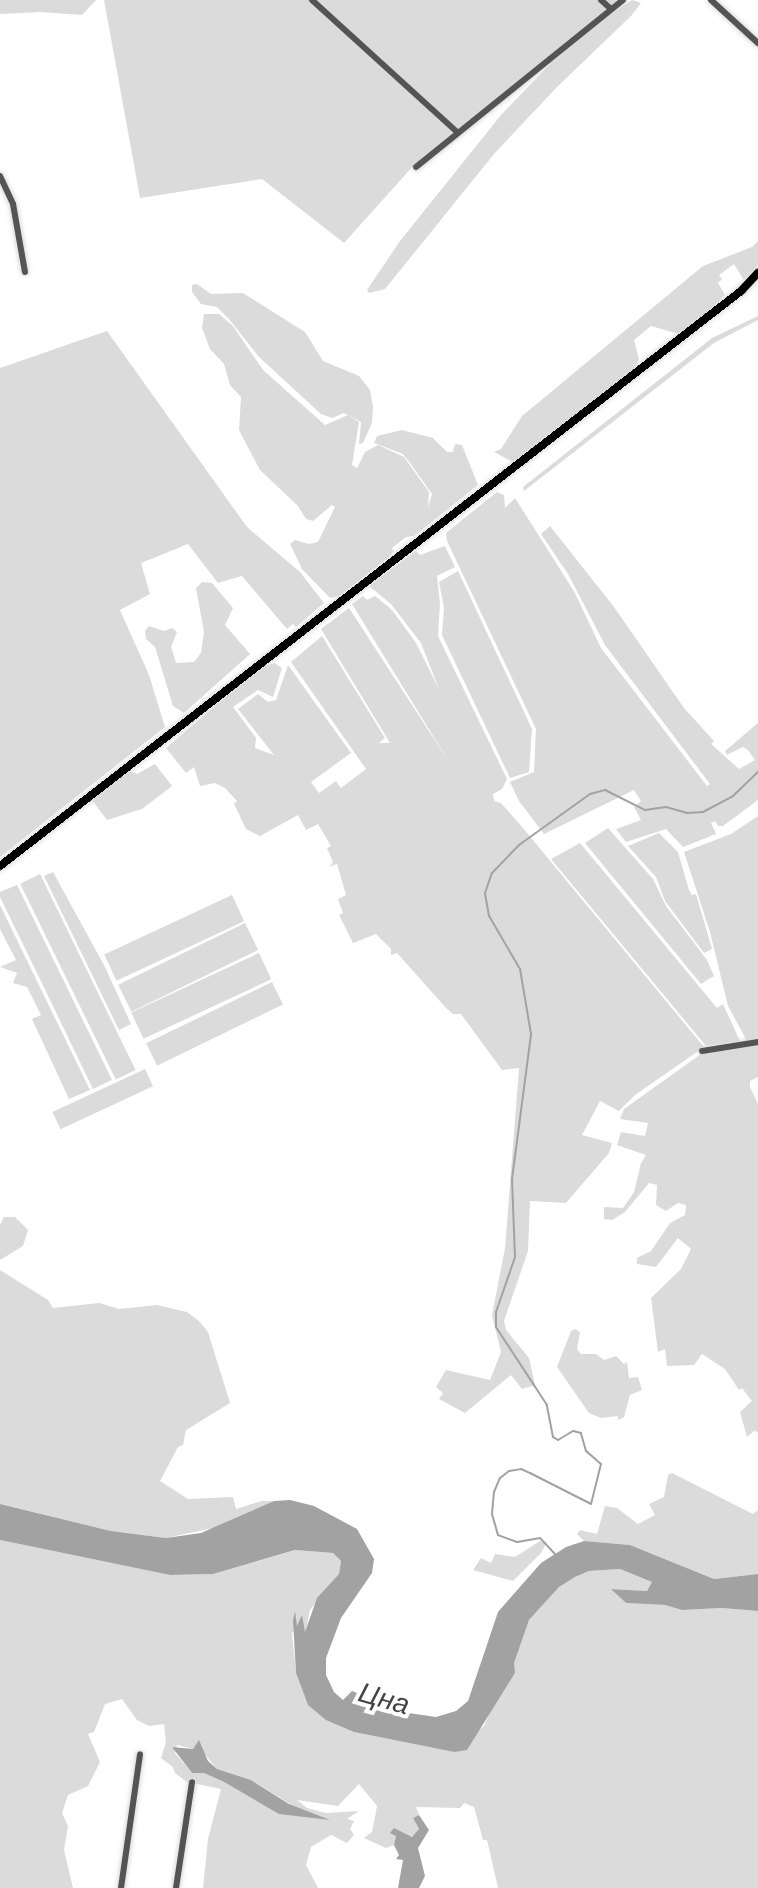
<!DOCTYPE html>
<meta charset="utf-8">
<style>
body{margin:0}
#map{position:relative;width:758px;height:1888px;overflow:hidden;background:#fff;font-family:"DM Sans",sans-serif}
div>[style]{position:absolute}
.green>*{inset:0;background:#dbdbdb;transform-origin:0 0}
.water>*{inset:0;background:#a2a2a2}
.stream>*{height:2px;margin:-1px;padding:0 1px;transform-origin:1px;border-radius:1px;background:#a2a2a2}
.roads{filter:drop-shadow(0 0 2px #dbdbdb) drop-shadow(0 0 2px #dbdbdb)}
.minor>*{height:6px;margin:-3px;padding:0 3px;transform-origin:3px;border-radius:3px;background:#545454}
.major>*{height:8px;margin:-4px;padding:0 4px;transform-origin:4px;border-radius:4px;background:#000}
span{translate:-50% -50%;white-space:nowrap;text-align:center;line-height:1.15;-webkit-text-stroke:8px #fff;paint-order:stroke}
.water-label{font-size:28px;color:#434343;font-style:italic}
</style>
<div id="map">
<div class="green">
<div style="clip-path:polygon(0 0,96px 0,82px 15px,40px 12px,0 14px)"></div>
<div style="clip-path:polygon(104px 0,620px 0,414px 165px,344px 243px,262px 179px,140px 198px)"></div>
<div style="clip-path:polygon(632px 0,641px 3px,631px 16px,557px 87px,494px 154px,385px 289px,369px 293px,367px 290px,400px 241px,501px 115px,552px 62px,601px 20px)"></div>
<div style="clip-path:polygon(758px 241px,758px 265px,744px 280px,734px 264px,719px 275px,722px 279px,718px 283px,725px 295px,710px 310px,679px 334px,651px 326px,634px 340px,639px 359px,634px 369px,513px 462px,494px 452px,501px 449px,522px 416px,703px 266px,752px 247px)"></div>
<div style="clip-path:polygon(197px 284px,211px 294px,243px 293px,305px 332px,323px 361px,359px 376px,370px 390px,373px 407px,372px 423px,363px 443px,359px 444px,361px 422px,344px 413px,332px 418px,321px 414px,259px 357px,229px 319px,217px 307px,201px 304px,192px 292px,192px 285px)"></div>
<div style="clip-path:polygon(204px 314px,219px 314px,233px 326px,263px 370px,325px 425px,348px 415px,359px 422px,352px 465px,357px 468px,365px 452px,378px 445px,404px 457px,429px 492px,428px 508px,432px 494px,410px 463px,403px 454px,374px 443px,377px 436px,402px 430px,433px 438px,447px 452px,453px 452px,455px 444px,462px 445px,478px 485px,414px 536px,406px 537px,392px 548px,394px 551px,389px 557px,339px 596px,330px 598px,302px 569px,290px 544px,295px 540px,309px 544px,318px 542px,335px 507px,332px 505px,313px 521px,306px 519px,298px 506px,260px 470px,239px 430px,241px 397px,230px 385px,224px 364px,210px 349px,202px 328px)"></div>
<div style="clip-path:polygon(758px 316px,758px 320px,714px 343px,524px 491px,523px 487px,712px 338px)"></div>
<div style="clip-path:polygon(107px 331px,247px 527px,300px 572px,324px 603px,296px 627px,293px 624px,287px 629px,242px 576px,218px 583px,188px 544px,141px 563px,150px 594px,120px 610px,149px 675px,165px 727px,0 857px,0 368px)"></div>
<div style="clip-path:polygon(497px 492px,504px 495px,505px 508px,515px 498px,575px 593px,601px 648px,707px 786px,710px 784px,605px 645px,568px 574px,541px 534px,550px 526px,614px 607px,684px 708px,714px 741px,711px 744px,739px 769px,755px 760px,748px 750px,743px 747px,727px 755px,725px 751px,758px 723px,758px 800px,723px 826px,718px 826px,715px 821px,711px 823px,716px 834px,683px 847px,666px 829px,626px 842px,616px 829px,641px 820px,634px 807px,641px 801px,634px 790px,544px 834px,519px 801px,510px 782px,534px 772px,536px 729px,447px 541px,446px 533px)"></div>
<div style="clip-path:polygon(445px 546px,455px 567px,437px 576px,440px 604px,438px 636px,507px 779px,502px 789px,493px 794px,494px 801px,501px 803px,523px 828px,704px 1047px,635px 1095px,619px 1111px,600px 1101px,582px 1135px,612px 1143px,609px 1153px,566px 1203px,530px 1201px,528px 1251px,504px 1321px,506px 1330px,529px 1358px,535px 1385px,522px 1389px,511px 1375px,465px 1413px,439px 1399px,443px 1393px,436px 1387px,446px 1370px,490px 1380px,501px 1352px,492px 1315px,505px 1248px,519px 1068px,502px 1070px,461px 1014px,453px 1014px,446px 1008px,397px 953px,391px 955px,391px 949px,376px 934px,353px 943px,339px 915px,343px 913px,338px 899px,346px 895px,337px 864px,329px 867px,333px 862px,327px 848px,331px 846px,318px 824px,306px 830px,298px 815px,260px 836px,246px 829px,234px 804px,237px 801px,225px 788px,215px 783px,200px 786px,194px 767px,186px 773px,166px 748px,227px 696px,265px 666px,275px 663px,282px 668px,273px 697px,258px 690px,233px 707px,256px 738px,255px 748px,274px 755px,238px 709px,258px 694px,268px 702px,276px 700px,288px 665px,351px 753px,311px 782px,319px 793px,336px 781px,341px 788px,366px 769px,291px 662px,322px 636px,385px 738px,379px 743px,390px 743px,321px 629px,349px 608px,449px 762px,352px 604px,363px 596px,367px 600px,375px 596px,392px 610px,416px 643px,439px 689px,421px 643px,391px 604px,369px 586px,416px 551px,420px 555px)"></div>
<div style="clip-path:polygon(458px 571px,532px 729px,529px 772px,510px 778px,442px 635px,444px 608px,439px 582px)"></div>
<div style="clip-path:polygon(202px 582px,212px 583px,233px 608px,225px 625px,250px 654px,184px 713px,173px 706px,155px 647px,146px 639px,145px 631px,149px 626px,164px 631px,172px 628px,177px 632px,171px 647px,176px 663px,194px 662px,201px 653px,204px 632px,196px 588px)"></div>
<div style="clip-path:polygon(155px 764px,172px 786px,142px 809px,107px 820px,92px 800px,129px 771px,137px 774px)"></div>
<div style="clip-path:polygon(758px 816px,758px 1040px,747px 1041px,728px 1006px,710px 932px,684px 852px,731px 834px)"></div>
<div style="clip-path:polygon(608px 828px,653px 879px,666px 906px,707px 960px,714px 976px,701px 984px,585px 843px)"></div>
<div style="clip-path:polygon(659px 833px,678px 852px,689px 890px,692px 895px,696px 894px,712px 949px,704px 953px,665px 901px,656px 877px,628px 846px)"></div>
<div style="clip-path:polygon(580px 843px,717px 1008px,723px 1004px,740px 1041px,706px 1046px,551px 859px)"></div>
<div style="clip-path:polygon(53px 872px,105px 967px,131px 1024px,119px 1030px,44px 876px)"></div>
<div style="left:40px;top:874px;width:218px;height:22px;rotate:64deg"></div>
<div style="clip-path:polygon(17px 885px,22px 895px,112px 1080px,93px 1089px,37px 973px,0 897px,0 892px)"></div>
<div style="left:232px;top:895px;width:29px;height:141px;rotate:65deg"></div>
<div style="clip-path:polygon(0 905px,90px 1090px,69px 1099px,32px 1019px,41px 1015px,27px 987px,13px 983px,17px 973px,0 967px,16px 960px,0 929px)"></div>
<div style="left:245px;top:923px;width:30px;height:141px;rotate:64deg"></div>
<div style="left:259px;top:953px;width:29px;height:141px;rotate:65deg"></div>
<div style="left:272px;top:982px;width:25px;height:140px;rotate:64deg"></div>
<div style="clip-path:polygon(758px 1044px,758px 1077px,750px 1081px,750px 1087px,758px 1104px,758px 1432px,754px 1431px,747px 1437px,740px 1412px,752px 1401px,742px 1388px,739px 1390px,725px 1369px,702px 1354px,694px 1365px,667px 1366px,665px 1349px,658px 1352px,651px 1298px,681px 1269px,691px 1249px,678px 1238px,656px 1267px,637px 1264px,637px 1258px,651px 1251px,670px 1223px,685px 1215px,686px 1205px,678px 1203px,666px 1211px,656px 1205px,657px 1185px,649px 1183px,625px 1212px,612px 1220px,604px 1219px,604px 1207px,623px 1208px,634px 1192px,641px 1163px,646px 1155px,617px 1145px,621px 1132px,645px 1136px,648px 1123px,620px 1119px,624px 1109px,708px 1049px)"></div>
<div style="left:145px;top:1069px;width:19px;height:102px;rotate:65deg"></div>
<div style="clip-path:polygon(4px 1217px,15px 1217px,28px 1230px,23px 1246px,0 1260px,0 1225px)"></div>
<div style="clip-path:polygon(0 1270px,48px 1300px,53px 1308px,99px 1303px,119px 1309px,157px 1305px,187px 1312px,199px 1321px,208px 1332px,230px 1403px,186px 1430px,183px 1445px,178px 1447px,160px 1481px,188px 1499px,233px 1497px,236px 1509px,262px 1501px,274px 1501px,218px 1527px,166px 1538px,111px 1531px,0 1504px)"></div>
<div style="clip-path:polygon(575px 1329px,580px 1332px,577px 1349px,581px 1354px,596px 1354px,604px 1360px,616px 1356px,624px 1364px,627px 1362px,629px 1378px,638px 1377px,642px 1390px,630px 1395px,624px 1417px,618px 1420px,618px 1416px,601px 1418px,589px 1413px,557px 1367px,571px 1331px)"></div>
<div style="clip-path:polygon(672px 1473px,753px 1514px,758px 1510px,758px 1574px,714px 1579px,630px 1545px,584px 1541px,577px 1534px,580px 1530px,597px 1534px,605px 1506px,617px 1508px,638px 1524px,655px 1515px,649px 1504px,664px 1497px,668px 1475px)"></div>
<div style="clip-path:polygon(evenodd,0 1540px,170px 1575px,213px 1574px,296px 1550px,333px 1553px,341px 1561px,339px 1574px,310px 1610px,305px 1635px,296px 1628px,292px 1633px,296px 1673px,308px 1705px,354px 1732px,454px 1752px,484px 1726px,492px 1707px,515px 1673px,513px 1663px,529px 1620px,559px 1587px,575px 1577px,589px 1571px,620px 1569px,652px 1582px,647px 1591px,612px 1589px,626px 1603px,665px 1605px,682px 1610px,722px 1608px,758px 1611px,758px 1888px,498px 1888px,487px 1840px,483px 1840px,474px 1807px,464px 1803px,460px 1808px,416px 1807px,419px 1815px,413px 1818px,419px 1829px,416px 1834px,409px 1838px,396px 1836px,394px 1845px,386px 1848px,364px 1838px,372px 1832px,377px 1806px,359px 1784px,338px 1806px,297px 1800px,307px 1808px,326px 1813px,359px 1811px,347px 1819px,354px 1821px,350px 1829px,354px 1835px,347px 1843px,331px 1835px,311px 1847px,306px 1865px,318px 1888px,203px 1888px,208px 1839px,221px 1789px,187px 1782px,175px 1773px,173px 1767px,161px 1758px,166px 1742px,164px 1724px,149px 1726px,137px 1720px,122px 1699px,105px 1704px,94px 1732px,88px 1734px,100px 1762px,88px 1786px,68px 1795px,62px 1813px,68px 1826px,64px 1850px,73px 1888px,0 1888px,0 1540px,177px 1745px,193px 1749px,197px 1745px,217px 1769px,251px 1780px,295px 1807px,291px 1814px,281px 1814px,224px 1782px,204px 1773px,192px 1773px,175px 1753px,177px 1745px)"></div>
<div style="clip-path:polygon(540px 1541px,547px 1542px,541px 1553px,513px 1581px,473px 1570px,481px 1558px,491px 1563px,495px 1554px,515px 1557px)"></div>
</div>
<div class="water">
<div style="clip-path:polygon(290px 1500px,314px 1506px,357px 1529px,374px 1559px,372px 1573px,341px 1618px,326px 1658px,326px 1675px,334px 1692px,343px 1700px,352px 1691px,362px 1695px,360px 1706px,436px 1717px,456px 1711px,468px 1701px,498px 1612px,541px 1563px,566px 1547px,584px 1541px,630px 1545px,714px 1579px,758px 1574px,758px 1611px,722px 1608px,682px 1610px,665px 1605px,626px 1603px,611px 1589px,647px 1591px,652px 1582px,620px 1569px,589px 1571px,575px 1577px,559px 1587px,529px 1620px,514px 1663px,515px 1673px,467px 1750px,454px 1752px,354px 1732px,326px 1720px,308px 1705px,296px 1673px,293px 1620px,295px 1611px,297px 1626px,302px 1615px,305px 1632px,317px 1598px,339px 1574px,341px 1561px,333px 1553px,295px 1550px,213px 1574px,170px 1575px,0 1540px,0 1504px,111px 1531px,166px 1538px,201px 1533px,274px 1501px)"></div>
<div style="clip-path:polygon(199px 1740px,208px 1761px,217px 1769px,251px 1780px,289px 1804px,330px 1820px,279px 1814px,224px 1782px,204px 1773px,192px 1773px,172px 1747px,193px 1749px)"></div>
<div style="clip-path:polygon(419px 1815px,429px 1830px,418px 1848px,425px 1876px,419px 1888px,398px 1888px,403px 1860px,396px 1859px,399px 1855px,394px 1845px,396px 1836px,390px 1833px,394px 1828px,412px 1837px,419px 1829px,413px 1818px)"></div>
</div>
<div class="stream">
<div style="left:555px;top:1554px;width:22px;rotate:-133deg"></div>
<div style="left:540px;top:1538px;width:23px;rotate:170deg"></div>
<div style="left:517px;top:1542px;width:20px;rotate:-160deg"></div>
<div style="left:498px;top:1535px;width:22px;rotate:-106deg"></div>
<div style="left:492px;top:1514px;width:22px;rotate:-85deg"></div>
<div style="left:494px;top:1492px;width:15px;rotate:-67deg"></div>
<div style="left:500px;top:1478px;width:11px;rotate:-38deg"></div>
<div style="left:509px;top:1471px;width:12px;rotate:-9deg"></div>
<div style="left:521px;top:1469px;width:10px;rotate:24deg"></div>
<div style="left:530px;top:1473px;width:68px;rotate:26.9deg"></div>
<div style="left:591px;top:1504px;width:41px;rotate:-76deg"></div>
<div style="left:601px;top:1464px;width:20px;rotate:-139deg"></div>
<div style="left:586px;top:1451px;width:19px;rotate:-106deg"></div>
<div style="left:581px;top:1433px;width:8px;rotate:-166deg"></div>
<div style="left:573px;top:1431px;width:17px;rotate:149deg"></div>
<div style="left:558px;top:1440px;width:6px;rotate:-149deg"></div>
<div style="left:553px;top:1437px;width:33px;rotate:-101deg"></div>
<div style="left:547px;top:1405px;width:93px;rotate:-123.2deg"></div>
<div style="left:496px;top:1327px;width:15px;rotate:-90deg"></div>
<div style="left:496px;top:1312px;width:58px;rotate:-70.9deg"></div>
<div style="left:515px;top:1257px;width:78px;rotate:-92.2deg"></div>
<div style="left:512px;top:1179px;width:146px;rotate:-82.5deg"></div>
<div style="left:531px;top:1034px;width:66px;rotate:-99.6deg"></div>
<div style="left:520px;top:969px;width:61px;rotate:-120.3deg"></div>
<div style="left:489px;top:916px;width:23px;rotate:-100deg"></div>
<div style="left:485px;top:893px;width:21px;rotate:-71deg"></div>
<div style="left:492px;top:873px;width:39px;rotate:-46deg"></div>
<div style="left:519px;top:845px;width:87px;rotate:-35.7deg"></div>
<div style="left:590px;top:794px;width:16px;rotate:-15deg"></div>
<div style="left:605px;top:790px;width:45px;rotate:26.6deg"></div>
<div style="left:645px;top:810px;width:21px;rotate:-8deg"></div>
<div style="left:666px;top:807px;width:22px;rotate:16deg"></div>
<div style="left:687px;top:813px;width:16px;rotate:-4deg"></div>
<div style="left:703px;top:812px;width:34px;rotate:-28deg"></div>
<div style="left:733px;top:796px;width:35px;rotate:-44deg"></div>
</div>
<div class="roads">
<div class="minor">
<div style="left:312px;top:0;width:197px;rotate:42.3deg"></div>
<div style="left:601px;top:0;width:13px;rotate:42deg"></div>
<div style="left:711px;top:0;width:64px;rotate:42.5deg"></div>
<div style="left:416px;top:167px;width:266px;rotate:-38.9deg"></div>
<div style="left:0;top:176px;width:31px;rotate:65deg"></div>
<div style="left:13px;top:204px;width:69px;rotate:80deg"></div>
<div style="left:702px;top:1051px;width:57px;rotate:-9.1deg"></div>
<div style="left:121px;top:1888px;width:135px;rotate:-81.9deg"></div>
<div style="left:176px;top:1888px;width:107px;rotate:-81.4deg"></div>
</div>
<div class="major">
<div style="left:0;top:866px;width:938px;rotate:-37.81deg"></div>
<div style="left:741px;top:291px;width:25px;rotate:-47deg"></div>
</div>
</div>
<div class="water-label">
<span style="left:384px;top:1699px;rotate:16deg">Цна</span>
</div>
</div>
